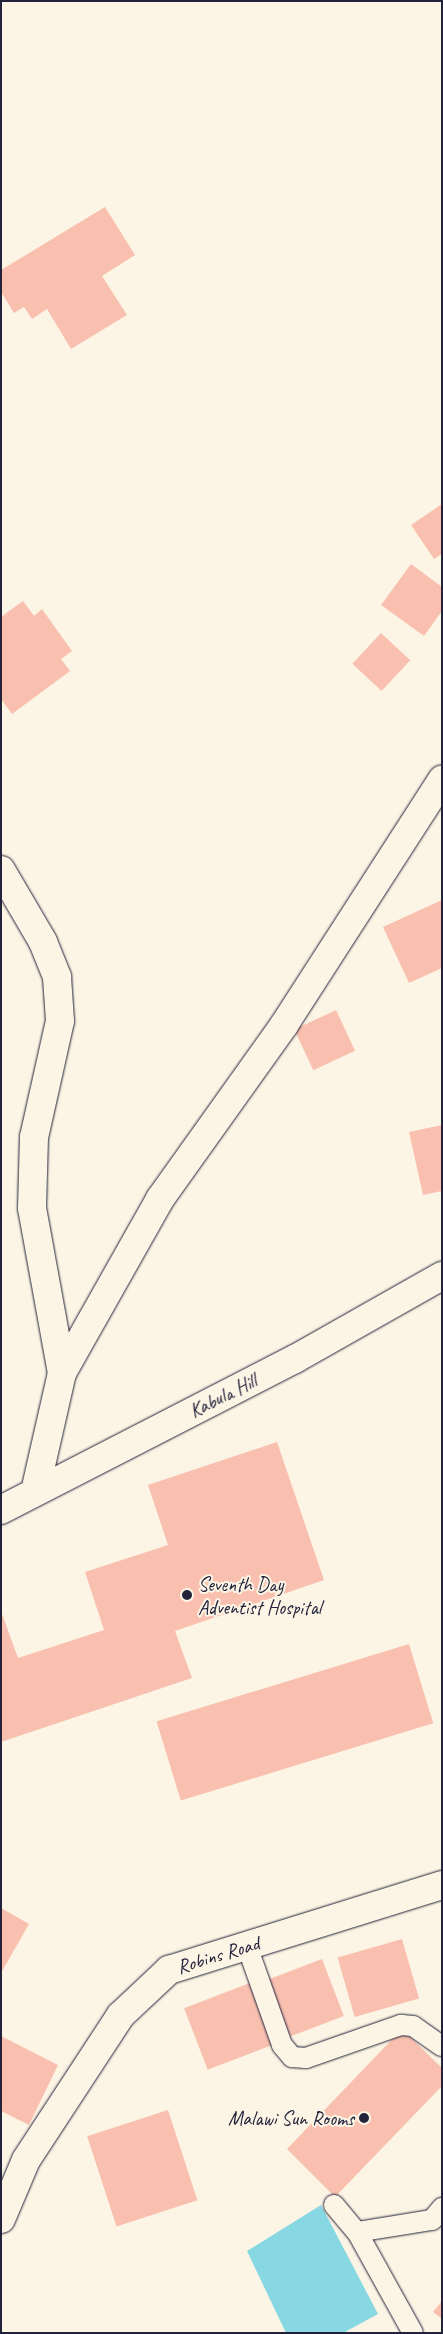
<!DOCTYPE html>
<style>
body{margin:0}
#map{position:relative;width:443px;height:2334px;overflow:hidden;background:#fcf5e5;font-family:Caveat,sans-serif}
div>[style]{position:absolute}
.water>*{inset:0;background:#88d8e3}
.building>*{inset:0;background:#f9c0b0;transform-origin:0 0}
.roads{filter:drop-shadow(0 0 1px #22223b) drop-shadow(0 0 1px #22223b)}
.service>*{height:20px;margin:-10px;padding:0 10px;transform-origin:10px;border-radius:10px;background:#fcf5e5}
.minor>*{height:28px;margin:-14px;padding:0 14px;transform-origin:14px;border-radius:14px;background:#fcf5e5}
.dots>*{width:14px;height:14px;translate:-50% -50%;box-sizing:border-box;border:2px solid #fcf5e5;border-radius:50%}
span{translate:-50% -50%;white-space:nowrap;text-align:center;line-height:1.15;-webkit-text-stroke:4px #fcf5e5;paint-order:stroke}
.street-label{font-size:20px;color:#22223b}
.poi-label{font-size:20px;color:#22223b}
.left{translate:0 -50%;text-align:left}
.right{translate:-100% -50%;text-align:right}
.frame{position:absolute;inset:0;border:2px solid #22223b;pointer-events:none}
</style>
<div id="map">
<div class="water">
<div style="clip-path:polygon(321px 2205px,378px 2314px,343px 2333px,286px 2333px,247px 2251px)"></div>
</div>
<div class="building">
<div style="clip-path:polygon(105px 207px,135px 255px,102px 276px,127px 315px,71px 349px,47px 309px,32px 319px,24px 307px,14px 313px,1px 292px,1px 270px)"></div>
<div style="clip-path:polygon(442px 504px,442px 554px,434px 559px,411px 525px)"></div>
<div style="clip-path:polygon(411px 564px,442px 587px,442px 611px,424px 636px,381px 605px)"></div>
<div style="clip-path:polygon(23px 601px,34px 616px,42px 609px,72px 651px,61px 659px,70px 671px,12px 714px,1px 699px,1px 617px)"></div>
<div style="left:381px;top:633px;width:40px;height:42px;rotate:43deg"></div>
<div style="clip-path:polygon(442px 900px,442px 968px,409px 983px,383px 927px)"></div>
<div style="left:336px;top:1010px;width:45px;height:46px;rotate:65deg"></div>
<div style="clip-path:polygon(442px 1125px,442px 1191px,423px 1195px,409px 1132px)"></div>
<div style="clip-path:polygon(277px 1442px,324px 1580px,175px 1631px,192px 1678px,1px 1742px,1px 1611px,18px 1658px,104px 1630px,85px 1572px,168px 1545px,148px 1485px)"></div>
<div style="left:409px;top:1644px;width:83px;height:264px;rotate:73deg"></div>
<div style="clip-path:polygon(1px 1908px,29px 1924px,1px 1973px)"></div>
<div style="left:402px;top:1939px;width:62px;height:67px;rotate:74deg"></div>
<div style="left:322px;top:1959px;width:61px;height:63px;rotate:69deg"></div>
<div style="left:255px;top:1981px;width:66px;height:76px;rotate:69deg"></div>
<div style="clip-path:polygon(402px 2029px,442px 2068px,442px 2086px,335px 2197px,287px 2149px)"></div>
<div style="clip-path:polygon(1px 2036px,58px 2065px,29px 2125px,1px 2111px)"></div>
<div style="left:168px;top:2110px;width:95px;height:85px;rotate:72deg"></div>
<div style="clip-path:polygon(442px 2301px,442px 2319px,433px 2312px)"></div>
</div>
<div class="roads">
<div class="service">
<div style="left:247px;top:1946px;width:105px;rotate:70.5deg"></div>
<div style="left:282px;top:2045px;width:16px;rotate:50deg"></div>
<div style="left:292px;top:2057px;width:14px;rotate:4deg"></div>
<div style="left:306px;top:2058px;width:101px;rotate:-19.2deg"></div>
<div style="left:401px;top:2025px;width:12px;rotate:5deg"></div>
<div style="left:413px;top:2026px;width:35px;rotate:35deg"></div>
<div style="left:334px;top:2205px;width:35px;rotate:50deg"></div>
<div style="left:357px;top:2232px;width:115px;rotate:61deg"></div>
<div style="left:357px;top:2232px;width:76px;rotate:-9.1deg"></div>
<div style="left:432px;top:2220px;width:16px;rotate:-50deg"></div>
</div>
<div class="minor">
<div style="left:1px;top:870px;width:83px;rotate:59.7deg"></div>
<div style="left:43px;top:942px;width:38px;rotate:68deg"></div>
<div style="left:57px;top:977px;width:44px;rotate:86.1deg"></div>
<div style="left:60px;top:1021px;width:119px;rotate:102.6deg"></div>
<div style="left:34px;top:1137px;width:71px;rotate:91.6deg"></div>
<div style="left:32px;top:1208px;width:168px;rotate:79.7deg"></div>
<div style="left:62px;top:1373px;width:122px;rotate:102.8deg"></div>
<div style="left:62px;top:1373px;width:200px;rotate:-60.6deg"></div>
<div style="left:160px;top:1199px;width:214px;rotate:-54.5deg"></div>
<div style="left:284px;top:1025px;width:292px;rotate:-57.2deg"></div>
<div style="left:1px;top:1510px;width:331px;rotate:-27.2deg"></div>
<div style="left:295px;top:1359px;width:169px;rotate:-29.5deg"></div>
<div style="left:1px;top:2219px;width:64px;rotate:-67deg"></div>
<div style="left:26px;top:2160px;width:173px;rotate:-56.8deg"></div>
<div style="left:121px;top:2015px;width:66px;rotate:-43.2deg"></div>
<div style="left:169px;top:1970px;width:286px;rotate:-17.3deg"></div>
</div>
</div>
<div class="dots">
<div style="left:187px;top:1595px;background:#22223b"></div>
<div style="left:364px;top:2118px;background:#22223b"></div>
</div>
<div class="street-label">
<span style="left:223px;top:1396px;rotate:-27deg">Kabula Hill</span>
<span style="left:218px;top:1955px;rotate:-17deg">Robins Road</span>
</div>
<div class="poi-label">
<span class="left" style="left:198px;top:1596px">Seventh Day<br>Adventist Hospital</span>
<span class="right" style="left:354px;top:2118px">Malawi Sun Rooms</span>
</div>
<div class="frame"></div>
</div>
